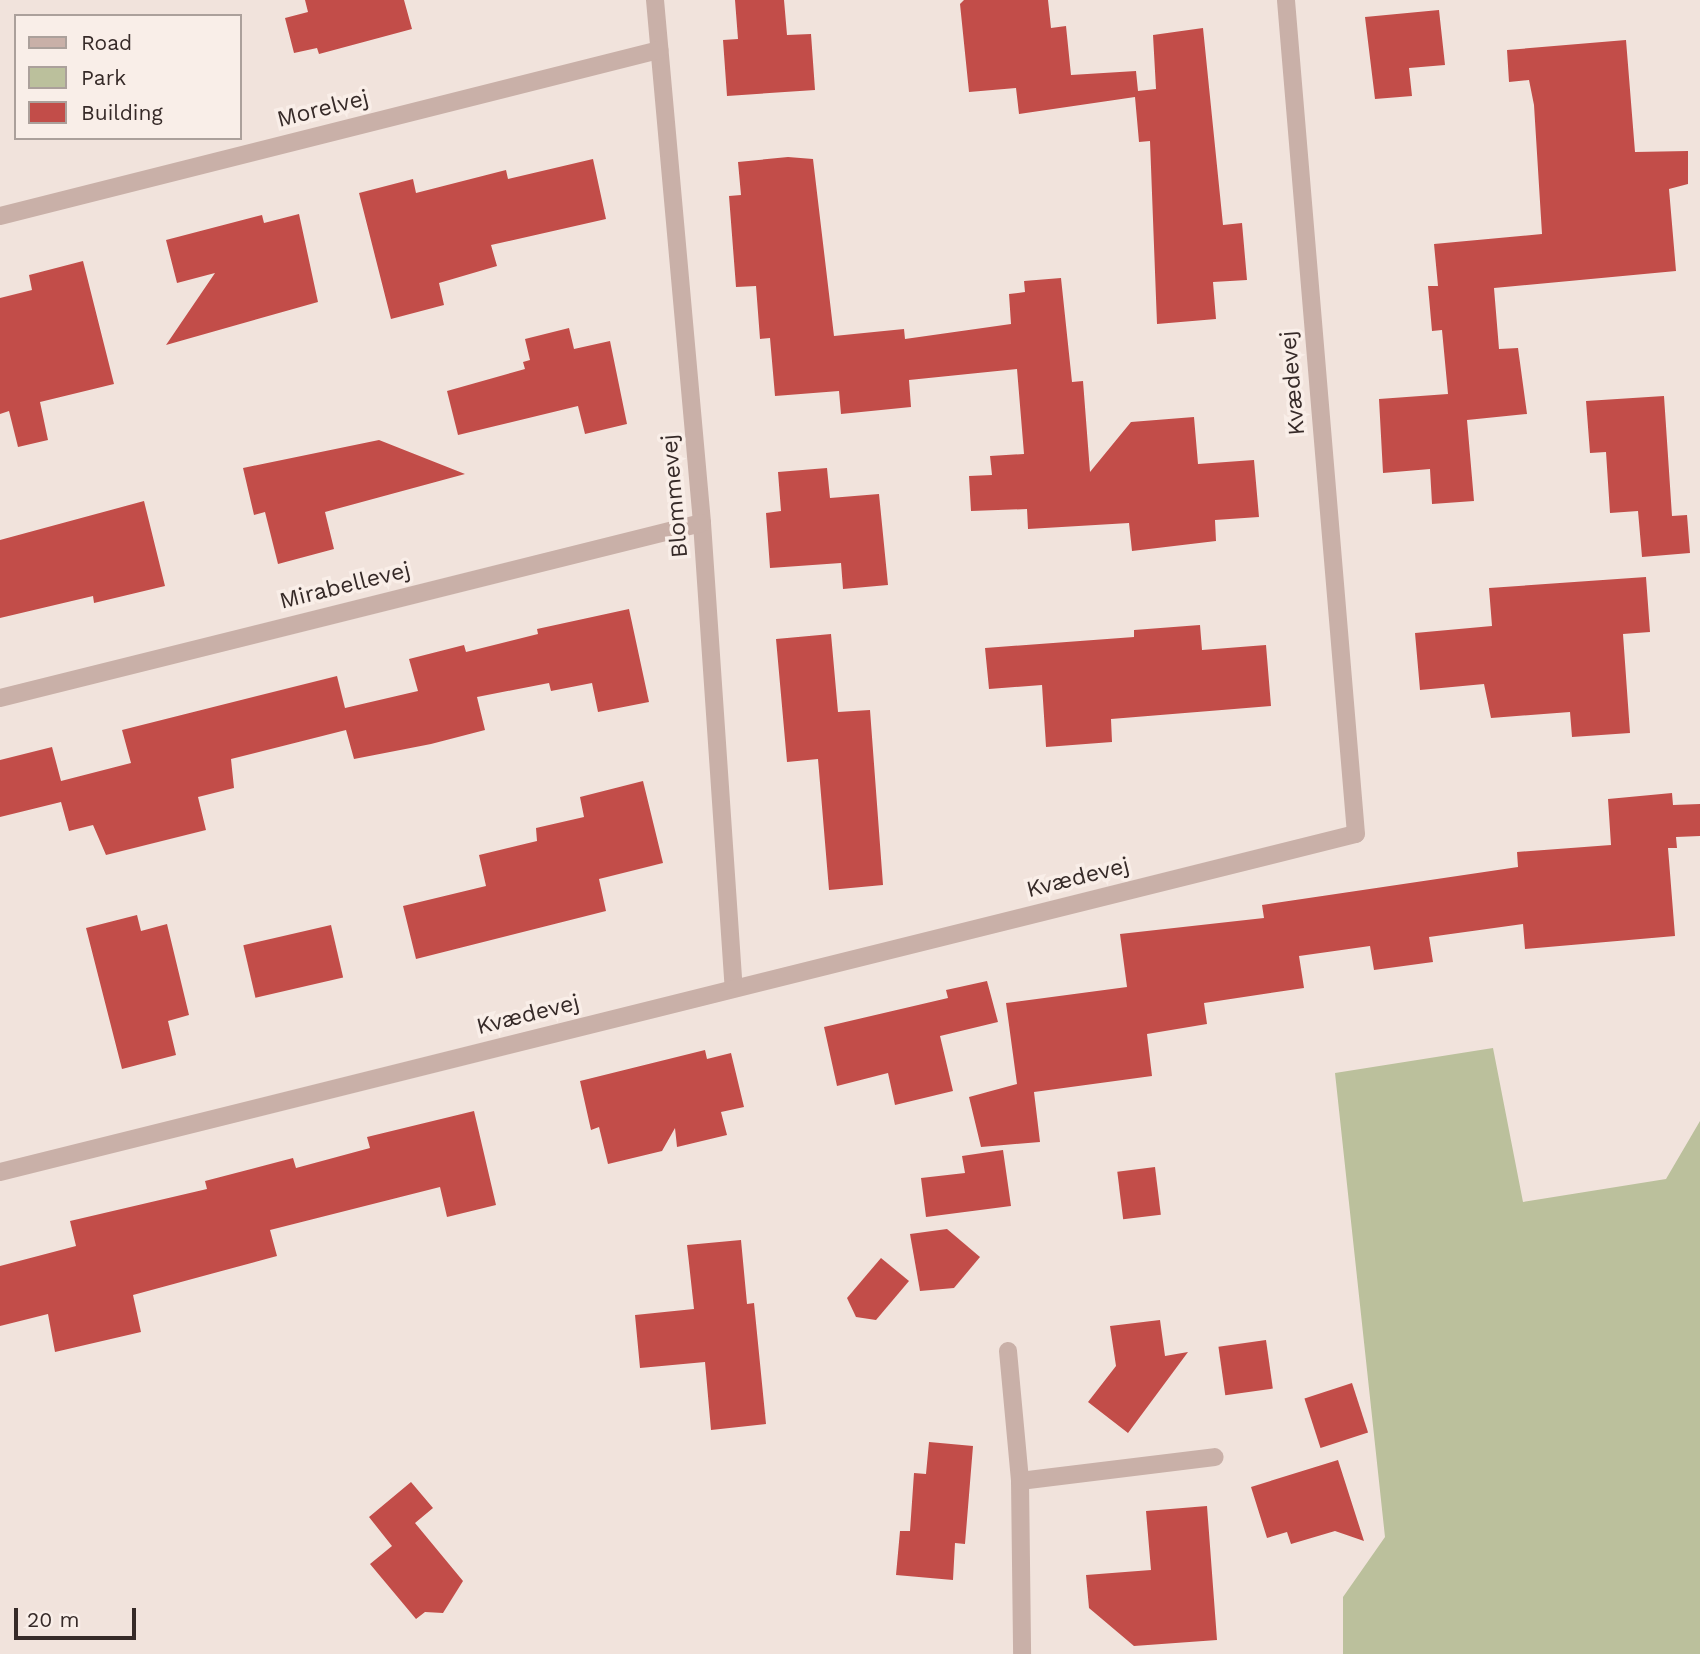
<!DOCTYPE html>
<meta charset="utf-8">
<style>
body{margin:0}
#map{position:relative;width:1700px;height:1654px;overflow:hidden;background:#f1e3dc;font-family:"Work Sans",sans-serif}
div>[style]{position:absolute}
.green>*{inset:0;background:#bbc09c}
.building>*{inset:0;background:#c24d49;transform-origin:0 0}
.minor>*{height:18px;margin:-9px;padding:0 9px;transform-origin:9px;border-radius:9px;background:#c9b0a8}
span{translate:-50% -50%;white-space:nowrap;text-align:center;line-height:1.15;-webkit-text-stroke:7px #f9eee8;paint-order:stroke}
.street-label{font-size:23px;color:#362a28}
.legend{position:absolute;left:14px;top:14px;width:228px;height:126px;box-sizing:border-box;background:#f9eee8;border:2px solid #aba09b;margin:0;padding:9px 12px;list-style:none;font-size:21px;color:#362a28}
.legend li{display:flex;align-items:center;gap:14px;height:35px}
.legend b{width:35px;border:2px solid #aba09b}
.scale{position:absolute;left:14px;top:1608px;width:122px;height:32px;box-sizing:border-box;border:4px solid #362a28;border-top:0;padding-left:9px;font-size:21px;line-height:24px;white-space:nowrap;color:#362a28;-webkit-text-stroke:5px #f9eee8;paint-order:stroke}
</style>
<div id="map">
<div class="green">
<div style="clip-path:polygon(1493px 1048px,1523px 1202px,1666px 1179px,1700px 1121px,1700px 1654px,1343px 1654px,1343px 1597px,1385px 1537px,1335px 1073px)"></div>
</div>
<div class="building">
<div style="clip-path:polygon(305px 0,404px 0,412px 29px,319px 54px,317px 48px,294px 53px,285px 18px,308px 12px)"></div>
<div style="clip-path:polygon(735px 0,784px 0,787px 35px,811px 34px,815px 90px,727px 96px,723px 40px,738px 39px)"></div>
<div style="clip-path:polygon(964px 0,1048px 0,1051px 28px,1066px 26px,1071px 75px,1136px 71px,1138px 91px,1156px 89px,1153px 35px,1203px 28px,1223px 225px,1242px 223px,1247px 280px,1213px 282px,1216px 319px,1157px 324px,1150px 141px,1139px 142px,1135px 97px,1019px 114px,1016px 88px,969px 92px,960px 4px)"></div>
<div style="clip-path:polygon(1439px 10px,1445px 65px,1409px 68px,1412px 96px,1375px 99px,1365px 17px)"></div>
<div style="clip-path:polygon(1626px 40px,1635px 152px,1688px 151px,1688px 184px,1669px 189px,1676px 271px,1494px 288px,1499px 349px,1518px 348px,1527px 414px,1467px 420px,1474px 501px,1432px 504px,1430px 469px,1383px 473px,1379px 399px,1448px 394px,1442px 330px,1432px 331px,1428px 286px,1438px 286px,1434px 244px,1542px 234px,1534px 105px,1529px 80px,1509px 82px,1507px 50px)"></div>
<div style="clip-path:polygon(788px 157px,813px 159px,834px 336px,904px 329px,905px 339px,1011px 324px,1009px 294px,1025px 292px,1024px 281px,1061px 278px,1072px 382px,1083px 381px,1090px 472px,1131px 422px,1194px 417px,1198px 464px,1254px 460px,1259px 517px,1215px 520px,1216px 541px,1132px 551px,1129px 523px,1028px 529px,1027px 509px,971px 511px,969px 476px,992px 475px,990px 456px,1024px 454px,1017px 369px,909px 380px,911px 407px,841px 414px,839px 391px,775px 396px,770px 338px,760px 339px,756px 286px,736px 287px,729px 196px,741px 195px,738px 162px)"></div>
<div style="clip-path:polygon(593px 159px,606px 219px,491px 245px,497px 266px,439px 283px,444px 305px,391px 319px,359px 193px,413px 179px,416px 193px,506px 170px,508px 179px)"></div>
<div style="clip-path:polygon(299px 214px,318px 302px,166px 345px,215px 273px,177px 283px,166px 240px,262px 215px,264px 223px)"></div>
<div style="clip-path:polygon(83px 261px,114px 384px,40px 402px,48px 440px,18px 447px,9px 411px,0 414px,0 298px,32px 290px,29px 275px)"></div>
<div style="clip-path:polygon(569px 328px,574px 349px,610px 341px,627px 424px,585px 434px,578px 406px,458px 435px,447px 391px,525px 369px,523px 362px,530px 360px,525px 339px)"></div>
<div style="clip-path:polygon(1664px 396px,1672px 516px,1687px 515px,1690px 553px,1642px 557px,1638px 511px,1610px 513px,1606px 452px,1590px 453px,1586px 401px)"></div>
<div style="clip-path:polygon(379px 440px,465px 474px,325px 512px,334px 549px,278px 564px,265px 512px,254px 515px,243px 468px)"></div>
<div style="clip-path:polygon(827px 468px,830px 498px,879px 494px,888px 585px,843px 589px,841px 563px,770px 568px,766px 513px,781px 511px,778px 472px)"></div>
<div style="clip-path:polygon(144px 501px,165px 586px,94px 603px,93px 596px,0 618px,0 540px)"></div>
<div style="clip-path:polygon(1646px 577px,1650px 632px,1623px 634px,1630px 733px,1572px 737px,1570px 712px,1491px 718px,1484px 684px,1420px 690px,1415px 633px,1492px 626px,1489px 588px)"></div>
<div style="clip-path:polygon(629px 609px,649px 702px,598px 712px,592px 683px,551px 691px,549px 683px,477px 697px,485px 730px,431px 744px,354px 759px,346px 730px,231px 759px,234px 788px,198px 797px,206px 830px,106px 855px,93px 825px,69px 831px,61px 802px,0 817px,0 760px,52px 747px,61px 781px,131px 763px,122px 730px,337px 676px,345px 708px,418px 691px,409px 659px,464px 645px,466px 652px,538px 634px,537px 629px)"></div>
<div style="clip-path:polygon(1200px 625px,1202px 650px,1266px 645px,1271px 706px,1111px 719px,1112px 742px,1046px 747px,1042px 685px,989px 689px,985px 648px,1134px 637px,1134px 630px)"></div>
<div style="clip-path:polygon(831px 634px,838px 712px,870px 710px,883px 885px,829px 890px,818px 759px,787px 762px,776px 639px)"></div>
<div style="clip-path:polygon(643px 781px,663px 863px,599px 879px,606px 911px,416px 959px,403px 906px,486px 886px,479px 855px,537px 841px,536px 828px,584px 817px,580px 797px)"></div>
<div style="clip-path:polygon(1672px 793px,1673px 805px,1700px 804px,1700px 836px,1676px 837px,1677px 848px,1668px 848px,1675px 936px,1525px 949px,1523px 924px,1429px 937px,1433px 962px,1374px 970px,1370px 946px,1299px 956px,1304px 988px,1204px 1003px,1207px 1024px,1147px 1034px,1152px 1076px,1034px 1092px,1040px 1142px,981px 1147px,969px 1097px,1017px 1084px,1006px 1003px,1127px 987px,1120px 934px,1264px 918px,1262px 905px,1518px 867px,1517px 852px,1611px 845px,1608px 799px)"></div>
<div style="clip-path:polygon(137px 915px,141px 931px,167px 924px,189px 1015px,168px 1021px,176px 1055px,122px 1069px,86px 928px)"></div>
<div style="left:331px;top:925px;width:54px;height:90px;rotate:77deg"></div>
<div style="clip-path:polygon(987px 981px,998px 1022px,940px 1036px,953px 1091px,895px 1105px,888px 1073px,837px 1086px,824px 1027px,948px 998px,946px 990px)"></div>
<div style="clip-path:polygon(705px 1050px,707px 1059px,731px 1053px,744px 1107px,721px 1112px,727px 1135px,677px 1147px,675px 1128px,662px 1151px,608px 1164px,599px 1127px,591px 1130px,580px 1081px)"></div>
<div style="clip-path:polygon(474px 1111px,496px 1205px,447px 1217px,440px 1187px,270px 1230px,277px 1256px,133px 1295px,141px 1332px,55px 1352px,48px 1314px,0 1326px,0 1266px,76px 1246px,70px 1221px,207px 1189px,205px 1181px,293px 1158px,296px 1168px,370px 1148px,367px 1137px)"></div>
<div style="clip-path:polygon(1003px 1150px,1011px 1206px,926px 1217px,921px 1178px,965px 1173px,962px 1156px)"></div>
<div style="left:1155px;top:1167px;width:48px;height:38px;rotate:83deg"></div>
<div style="clip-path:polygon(947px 1229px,980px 1257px,954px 1288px,920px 1291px,910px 1234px)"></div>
<div style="clip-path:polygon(741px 1240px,747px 1304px,754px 1303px,766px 1424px,711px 1430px,705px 1362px,640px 1368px,635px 1315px,694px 1309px,687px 1245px)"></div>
<div style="clip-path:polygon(881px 1258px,909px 1281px,876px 1320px,856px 1317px,847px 1298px)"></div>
<div style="clip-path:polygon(1160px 1320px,1165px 1356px,1188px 1352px,1128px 1433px,1088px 1402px,1116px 1366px,1110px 1326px)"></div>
<div style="left:1266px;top:1340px;width:49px;height:48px;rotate:82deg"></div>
<div style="left:1352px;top:1383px;width:52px;height:50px;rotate:72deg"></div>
<div style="clip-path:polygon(929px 1442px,973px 1446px,965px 1544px,955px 1543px,953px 1580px,896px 1575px,900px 1531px,910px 1531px,914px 1473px,926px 1474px)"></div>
<div style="clip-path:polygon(1338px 1460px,1364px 1541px,1335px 1531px,1291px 1544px,1287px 1532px,1267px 1538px,1251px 1487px)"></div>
<div style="clip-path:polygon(411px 1482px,433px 1508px,415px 1523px,463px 1581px,443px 1613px,425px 1612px,416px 1619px,370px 1564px,392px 1546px,369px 1517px)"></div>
<div style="clip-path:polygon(1207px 1506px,1217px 1640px,1134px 1646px,1089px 1608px,1086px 1575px,1151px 1570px,1146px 1511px)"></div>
</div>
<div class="minor">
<div style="left:655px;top:0;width:525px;rotate:84.86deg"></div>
<div style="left:702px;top:523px;width:466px;rotate:86.1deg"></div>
<div style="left:0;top:216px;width:680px;rotate:-14.14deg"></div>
<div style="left:0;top:698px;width:723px;rotate:-14deg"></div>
<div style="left:0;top:1172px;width:1397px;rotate:-14deg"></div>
<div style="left:1356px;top:834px;width:837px;rotate:-94.8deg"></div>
<div style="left:1008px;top:1351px;width:131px;rotate:84.7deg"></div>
<div style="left:1020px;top:1481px;width:173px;rotate:89.3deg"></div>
<div style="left:1020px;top:1481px;width:196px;rotate:-7deg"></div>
</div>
<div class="street-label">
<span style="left:323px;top:109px;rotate:-14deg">Morelvej</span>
<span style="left:1293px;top:383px;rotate:-95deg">Kvædevej</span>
<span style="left:675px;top:496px;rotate:-95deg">Blommevej</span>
<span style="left:345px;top:586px;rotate:-14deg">Mirabellevej</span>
<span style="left:1078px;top:878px;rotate:-14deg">Kvædevej</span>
<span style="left:528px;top:1015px;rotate:-14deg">Kvædevej</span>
</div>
<ul class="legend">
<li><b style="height:9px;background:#c9b0a8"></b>Road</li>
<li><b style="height:19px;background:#bbc09c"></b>Park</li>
<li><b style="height:19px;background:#c24d49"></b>Building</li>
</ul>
<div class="scale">20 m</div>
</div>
